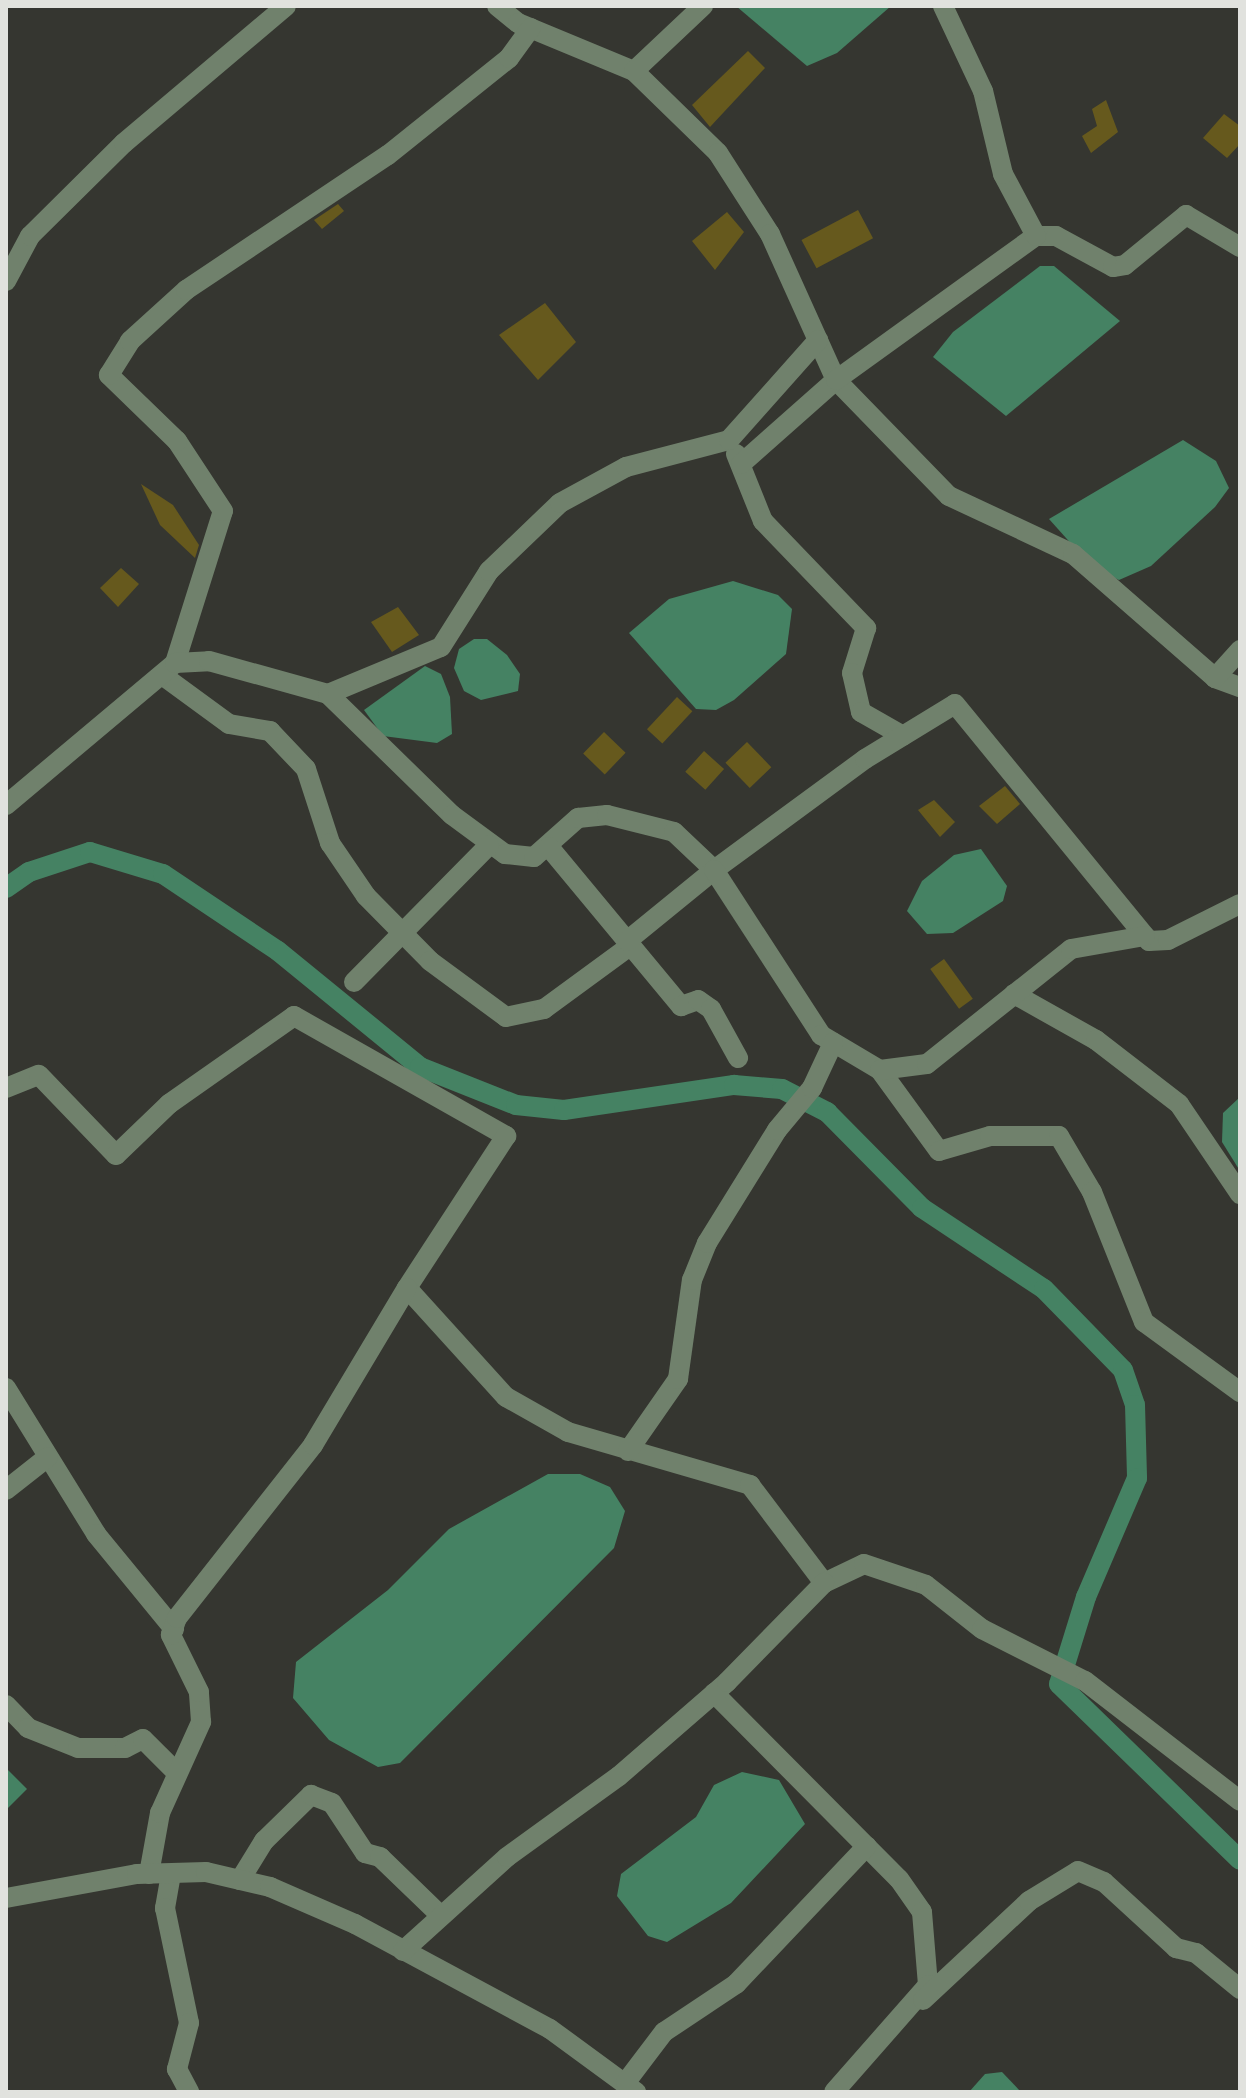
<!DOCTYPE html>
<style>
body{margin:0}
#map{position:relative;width:1246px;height:2098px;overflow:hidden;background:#353630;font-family:Commissioner,sans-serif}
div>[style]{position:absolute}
.water>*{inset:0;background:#458263}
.canal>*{height:20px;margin:-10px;padding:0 10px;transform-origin:10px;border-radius:10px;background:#458263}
.building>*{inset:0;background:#66591d;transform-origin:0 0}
.minor>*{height:20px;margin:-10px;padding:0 10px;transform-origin:10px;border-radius:10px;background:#70816c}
span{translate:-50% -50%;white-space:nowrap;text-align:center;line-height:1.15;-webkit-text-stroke:7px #2b2c26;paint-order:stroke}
.frame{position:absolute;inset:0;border:8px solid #e1e2de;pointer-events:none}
</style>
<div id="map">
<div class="water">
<div style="clip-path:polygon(736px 6px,891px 6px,837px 53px,807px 66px)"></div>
<div style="clip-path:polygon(1040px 266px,1054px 266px,1120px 321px,1006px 416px,933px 357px,953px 332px)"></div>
<div style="clip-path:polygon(1183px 440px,1216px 461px,1229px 488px,1215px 507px,1151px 566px,1119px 580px,1092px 567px,1049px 519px)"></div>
<div style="clip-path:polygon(733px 581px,778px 595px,792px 609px,786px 654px,734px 700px,716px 710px,696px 709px,629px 633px,669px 599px)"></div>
<div style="clip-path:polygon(474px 639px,487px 639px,507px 655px,520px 674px,518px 691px,481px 700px,464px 691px,454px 668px,459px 649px)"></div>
<div style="clip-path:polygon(425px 666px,441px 674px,450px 697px,452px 734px,437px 743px,383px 736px,364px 710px)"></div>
<div style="clip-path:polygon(981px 849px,1007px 886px,1003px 901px,953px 933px,927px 934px,907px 911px,922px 881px,954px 855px)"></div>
<div style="clip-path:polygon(1240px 1097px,1240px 1171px,1222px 1142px,1223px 1113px)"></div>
<div style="clip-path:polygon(548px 1474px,580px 1474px,610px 1487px,625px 1511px,614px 1548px,400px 1763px,378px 1767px,329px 1740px,293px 1698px,296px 1662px,388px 1590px,449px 1529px)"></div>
<div style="clip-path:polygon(6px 1768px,27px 1789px,6px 1810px)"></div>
<div style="clip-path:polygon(742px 1772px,779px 1780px,805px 1824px,731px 1903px,667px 1942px,648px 1936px,617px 1896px,621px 1874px,696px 1817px,714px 1785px)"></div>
<div style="clip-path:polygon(1002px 2072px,1021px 2092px,969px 2092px,985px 2074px)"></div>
</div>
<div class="canal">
<div style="left:6px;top:888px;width:28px;rotate:-35deg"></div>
<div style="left:29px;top:872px;width:64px;rotate:-18.2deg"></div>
<div style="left:90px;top:852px;width:76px;rotate:16.8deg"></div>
<div style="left:163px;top:874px;width:138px;rotate:33.8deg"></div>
<div style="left:278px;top:951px;width:183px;rotate:39.2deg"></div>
<div style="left:420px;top:1067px;width:103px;rotate:21.6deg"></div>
<div style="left:516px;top:1105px;width:48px;rotate:5.9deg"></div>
<div style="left:564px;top:1110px;width:172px;rotate:-8.4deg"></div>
<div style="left:734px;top:1085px;width:48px;rotate:4.8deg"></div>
<div style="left:782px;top:1089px;width:51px;rotate:27.1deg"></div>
<div style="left:827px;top:1112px;width:135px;rotate:45.3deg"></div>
<div style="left:922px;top:1208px;width:146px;rotate:33.6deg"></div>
<div style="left:1044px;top:1289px;width:113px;rotate:45.7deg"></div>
<div style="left:1123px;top:1370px;width:37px;rotate:71deg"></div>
<div style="left:1135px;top:1405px;width:73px;rotate:88.4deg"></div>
<div style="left:1137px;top:1478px;width:129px;rotate:113.2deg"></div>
<div style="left:1086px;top:1597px;width:91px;rotate:107.2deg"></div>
<div style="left:1059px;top:1684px;width:252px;rotate:44.2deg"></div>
</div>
<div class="building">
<div style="clip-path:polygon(748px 51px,765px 68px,710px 127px,692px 105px)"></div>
<div style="clip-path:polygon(1106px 100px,1118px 132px,1091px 153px,1082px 136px,1097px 126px,1092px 109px)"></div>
<div style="clip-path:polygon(1224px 114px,1240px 126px,1240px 144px,1227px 158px,1203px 138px)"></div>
<div style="clip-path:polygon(338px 204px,344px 211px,322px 229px,314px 220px)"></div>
<div style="left:858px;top:210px;width:32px;height:64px;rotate:62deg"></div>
<div style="clip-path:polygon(727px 212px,744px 232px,715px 270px,692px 241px)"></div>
<div style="clip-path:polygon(545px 303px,576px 342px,538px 380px,499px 335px)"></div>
<div style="clip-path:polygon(141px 484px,173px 505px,199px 545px,195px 558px,160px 525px)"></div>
<div style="clip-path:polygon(121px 568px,139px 584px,118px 607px,100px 588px)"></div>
<div style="clip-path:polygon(398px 607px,419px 635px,392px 652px,371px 622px)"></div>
<div style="left:677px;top:697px;width:21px;height:44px;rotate:43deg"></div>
<div style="left:604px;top:732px;width:30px;height:30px;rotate:44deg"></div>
<div style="left:747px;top:742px;width:35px;height:30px;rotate:46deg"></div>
<div style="left:704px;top:751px;width:27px;height:28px;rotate:42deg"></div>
<div style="clip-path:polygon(1005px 786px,1020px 804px,997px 824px,979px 806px)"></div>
<div style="clip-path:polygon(934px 800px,955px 822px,940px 837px,918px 810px)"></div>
<div style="left:944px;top:959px;width:49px;height:17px;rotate:54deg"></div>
</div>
<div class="minor">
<div style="left:497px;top:6px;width:27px;rotate:39deg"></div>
<div style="left:518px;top:23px;width:126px;rotate:22.5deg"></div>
<div style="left:634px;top:71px;width:117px;rotate:44.3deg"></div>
<div style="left:718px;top:153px;width:96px;rotate:57.3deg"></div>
<div style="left:770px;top:234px;width:160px;rotate:65.7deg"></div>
<div style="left:836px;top:380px;width:162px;rotate:45.8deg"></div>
<div style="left:949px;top:496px;width:137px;rotate:25.1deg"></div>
<div style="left:1073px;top:554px;width:189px;rotate:41.1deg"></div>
<div style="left:1215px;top:678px;width:27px;rotate:20deg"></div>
<div style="left:634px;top:71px;width:95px;rotate:-43.3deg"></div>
<div style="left:1036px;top:236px;width:20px"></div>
<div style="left:1056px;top:236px;width:65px;rotate:28.5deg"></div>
<div style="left:1113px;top:267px;width:12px;rotate:-9deg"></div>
<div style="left:1125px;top:265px;width:79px;rotate:-39.3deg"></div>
<div style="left:1186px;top:215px;width:63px;rotate:30.7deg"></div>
<div style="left:6px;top:281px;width:51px;rotate:-61.9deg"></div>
<div style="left:30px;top:236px;width:132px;rotate:-44.7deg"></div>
<div style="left:124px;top:143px;width:212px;rotate:-40.2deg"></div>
<div style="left:736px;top:454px;width:72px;rotate:68.1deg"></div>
<div style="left:763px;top:521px;width:149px;rotate:46.1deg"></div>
<div style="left:866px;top:628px;width:47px;rotate:107.3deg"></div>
<div style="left:852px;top:673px;width:40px;rotate:77deg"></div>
<div style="left:861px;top:712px;width:48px;rotate:29.7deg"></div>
<div style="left:741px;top:464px;width:127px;rotate:-41.5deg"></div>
<div style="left:836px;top:380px;width:246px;rotate:-35.8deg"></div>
<div style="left:1036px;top:236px;width:70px;rotate:-118deg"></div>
<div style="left:1003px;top:174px;width:85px;rotate:-103.5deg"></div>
<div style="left:983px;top:91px;width:94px;rotate:-115.2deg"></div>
<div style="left:175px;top:663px;width:159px;rotate:-72.5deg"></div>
<div style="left:223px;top:511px;width:84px;rotate:-123.3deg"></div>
<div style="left:177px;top:441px;width:95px;rotate:-135.9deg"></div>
<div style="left:109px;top:375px;width:40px;rotate:-58deg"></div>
<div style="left:130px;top:341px;width:76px;rotate:-42.3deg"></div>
<div style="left:186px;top:290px;width:243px;rotate:-33.8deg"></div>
<div style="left:388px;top:155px;width:155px;rotate:-38.7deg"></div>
<div style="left:509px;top:58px;width:37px;rotate:-54deg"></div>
<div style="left:162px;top:675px;width:83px;rotate:36.2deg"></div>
<div style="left:229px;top:724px;width:42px;rotate:9.7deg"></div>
<div style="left:270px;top:731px;width:52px;rotate:46.5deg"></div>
<div style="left:306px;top:769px;width:78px;rotate:72deg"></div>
<div style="left:330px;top:843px;width:64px;rotate:55.8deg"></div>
<div style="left:366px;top:896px;width:91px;rotate:45.4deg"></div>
<div style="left:430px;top:961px;width:94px;rotate:36.4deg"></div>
<div style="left:506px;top:1017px;width:39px;rotate:-12deg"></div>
<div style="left:544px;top:1009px;width:107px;rotate:-36.2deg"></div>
<div style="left:1215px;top:678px;width:38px;rotate:-48deg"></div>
<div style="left:328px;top:694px;width:122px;rotate:-22.6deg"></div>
<div style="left:441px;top:647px;width:90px;rotate:-57.7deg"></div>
<div style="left:489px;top:571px;width:98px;rotate:-43.8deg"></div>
<div style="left:560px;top:503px;width:75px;rotate:-28.6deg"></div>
<div style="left:626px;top:467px;width:106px;rotate:-14.7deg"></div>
<div style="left:729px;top:440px;width:134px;rotate:-48.3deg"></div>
<div style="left:6px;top:805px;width:221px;rotate:-40deg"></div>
<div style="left:175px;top:663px;width:34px;rotate:-3deg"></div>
<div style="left:209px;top:661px;width:123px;rotate:15.5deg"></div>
<div style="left:328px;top:694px;width:173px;rotate:44.3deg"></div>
<div style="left:452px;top:815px;width:66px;rotate:36.3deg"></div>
<div style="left:505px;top:854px;width:29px;rotate:6deg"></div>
<div style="left:534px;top:857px;width:59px;rotate:-41.6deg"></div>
<div style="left:578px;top:818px;width:29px;rotate:-6deg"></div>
<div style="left:607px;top:815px;width:69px;rotate:14.2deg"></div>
<div style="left:674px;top:832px;width:55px;rotate:43.5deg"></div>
<div style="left:714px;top:870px;width:187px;rotate:-36.3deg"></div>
<div style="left:865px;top:759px;width:105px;rotate:-31.4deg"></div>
<div style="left:955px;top:704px;width:306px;rotate:50.7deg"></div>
<div style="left:1149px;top:941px;width:19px;rotate:-3deg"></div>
<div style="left:1168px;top:940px;width:80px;rotate:-26.6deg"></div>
<div style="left:549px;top:847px;width:207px;rotate:50.3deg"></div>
<div style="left:681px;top:1006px;width:18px;rotate:-19deg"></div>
<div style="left:698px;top:1000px;width:16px;rotate:35deg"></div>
<div style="left:711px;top:1009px;width:56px;rotate:61.1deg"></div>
<div style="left:627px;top:941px;width:112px;rotate:-39.2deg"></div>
<div style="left:714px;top:870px;width:197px;rotate:57deg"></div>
<div style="left:821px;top:1035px;width:69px;rotate:30.7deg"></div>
<div style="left:880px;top:1070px;width:100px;rotate:53.9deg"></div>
<div style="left:939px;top:1151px;width:53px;rotate:-16.4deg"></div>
<div style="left:990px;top:1136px;width:69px"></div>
<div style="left:1059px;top:1136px;width:65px;rotate:59.5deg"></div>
<div style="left:1092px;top:1192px;width:140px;rotate:68.2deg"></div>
<div style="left:1144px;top:1322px;width:119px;rotate:36.1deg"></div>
<div style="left:354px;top:982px;width:192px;rotate:-45.4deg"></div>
<div style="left:1014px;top:994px;width:94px;rotate:29.3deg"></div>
<div style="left:1096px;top:1040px;width:105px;rotate:37.6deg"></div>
<div style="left:1179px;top:1104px;width:109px;rotate:55.9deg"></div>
<div style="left:880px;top:1070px;width:47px;rotate:-7.3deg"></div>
<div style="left:927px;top:1064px;width:184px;rotate:-38.6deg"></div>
<div style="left:1071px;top:949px;width:75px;rotate:-10deg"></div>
<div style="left:6px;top:1088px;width:35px;rotate:-22deg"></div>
<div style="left:39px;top:1075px;width:111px;rotate:46.1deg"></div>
<div style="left:116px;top:1155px;width:74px;rotate:-43.9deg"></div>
<div style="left:169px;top:1104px;width:153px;rotate:-35.1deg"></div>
<div style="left:294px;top:1016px;width:244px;rotate:29.5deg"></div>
<div style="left:506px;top:1136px;width:181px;rotate:123.1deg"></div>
<div style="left:407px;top:1288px;width:147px;rotate:47.8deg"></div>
<div style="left:506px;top:1397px;width:71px;rotate:29.4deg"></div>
<div style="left:568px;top:1432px;width:190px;rotate:16.2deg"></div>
<div style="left:750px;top:1485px;width:123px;rotate:52.9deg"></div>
<div style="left:824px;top:1583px;width:44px;rotate:-25.4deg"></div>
<div style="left:864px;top:1564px;width:65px;rotate:18.7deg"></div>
<div style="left:926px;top:1585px;width:71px;rotate:38.2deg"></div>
<div style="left:982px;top:1629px;width:115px;rotate:26.8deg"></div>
<div style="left:1085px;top:1681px;width:196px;rotate:37.7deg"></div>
<div style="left:6px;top:1388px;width:172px;rotate:58.3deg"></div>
<div style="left:96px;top:1534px;width:123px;rotate:50.6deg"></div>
<div style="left:628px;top:1451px;width:88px;rotate:-55.2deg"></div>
<div style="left:678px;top:1379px;width:100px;rotate:-82deg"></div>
<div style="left:692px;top:1280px;width:40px;rotate:-68deg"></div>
<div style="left:707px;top:1243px;width:133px;rotate:-58.2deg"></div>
<div style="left:777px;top:1130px;width:55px;rotate:-50.2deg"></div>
<div style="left:812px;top:1088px;width:50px;rotate:-65deg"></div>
<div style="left:6px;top:1490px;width:53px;rotate:-38.2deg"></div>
<div style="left:714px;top:1693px;width:262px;rotate:45.2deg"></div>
<div style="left:899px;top:1879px;width:40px;rotate:55.1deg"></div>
<div style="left:922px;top:1912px;width:73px;rotate:85.3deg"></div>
<div style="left:928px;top:1985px;width:142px;rotate:131.3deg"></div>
<div style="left:6px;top:1705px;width:32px;rotate:46deg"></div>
<div style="left:28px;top:1728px;width:54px;rotate:21.8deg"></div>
<div style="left:78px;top:1748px;width:47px"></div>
<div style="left:125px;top:1748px;width:20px;rotate:-27deg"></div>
<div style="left:143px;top:1739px;width:48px;rotate:45deg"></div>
<div style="left:149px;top:1874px;width:62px;rotate:-79.8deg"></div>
<div style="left:160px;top:1813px;width:100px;rotate:-65.7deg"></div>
<div style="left:201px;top:1722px;width:30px;rotate:-94deg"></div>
<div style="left:199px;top:1692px;width:64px;rotate:-116.2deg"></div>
<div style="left:171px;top:1635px;width:18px;rotate:-71deg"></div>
<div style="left:177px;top:1618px;width:220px;rotate:-51.8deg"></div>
<div style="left:313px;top:1445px;width:183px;rotate:-59.1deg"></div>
<div style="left:171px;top:1874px;width:35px;rotate:100deg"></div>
<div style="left:165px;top:1908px;width:117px;rotate:78.2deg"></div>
<div style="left:189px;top:2023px;width:48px;rotate:104.6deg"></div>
<div style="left:177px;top:2069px;width:26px;rotate:62deg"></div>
<div style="left:240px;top:1880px;width:46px;rotate:-58.4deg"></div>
<div style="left:264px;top:1841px;width:66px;rotate:-44.4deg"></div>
<div style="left:311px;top:1795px;width:22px;rotate:21deg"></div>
<div style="left:332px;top:1803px;width:60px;rotate:56.6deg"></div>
<div style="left:365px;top:1853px;width:16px;rotate:15deg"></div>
<div style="left:380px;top:1857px;width:83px;rotate:44deg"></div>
<div style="left:6px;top:1898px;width:133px;rotate:-10.4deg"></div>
<div style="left:137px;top:1874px;width:69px;rotate:-1.7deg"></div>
<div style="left:206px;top:1872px;width:66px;rotate:13.2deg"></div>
<div style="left:270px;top:1887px;width:93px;rotate:23.5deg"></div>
<div style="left:355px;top:1924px;width:221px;rotate:28.3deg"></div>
<div style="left:550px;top:2029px;width:107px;rotate:36.2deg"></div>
<div style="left:403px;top:1951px;width:140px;rotate:-42.1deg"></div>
<div style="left:507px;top:1857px;width:138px;rotate:-35.9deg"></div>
<div style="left:619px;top:1776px;width:143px;rotate:-41deg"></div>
<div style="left:727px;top:1682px;width:139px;rotate:-45.6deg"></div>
<div style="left:923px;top:2000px;width:145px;rotate:-43deg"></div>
<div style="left:1029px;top:1901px;width:57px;rotate:-31.5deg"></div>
<div style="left:1078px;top:1871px;width:28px;rotate:23deg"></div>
<div style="left:1104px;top:1882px;width:98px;rotate:42.5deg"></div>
<div style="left:1176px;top:1948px;width:21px;rotate:14deg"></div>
<div style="left:1196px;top:1953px;width:57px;rotate:39.3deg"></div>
<div style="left:626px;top:2082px;width:63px;rotate:-52.8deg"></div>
<div style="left:664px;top:2032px;width:87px;rotate:-33.7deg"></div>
<div style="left:736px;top:1984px;width:190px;rotate:-46.5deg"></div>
</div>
<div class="frame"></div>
</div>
